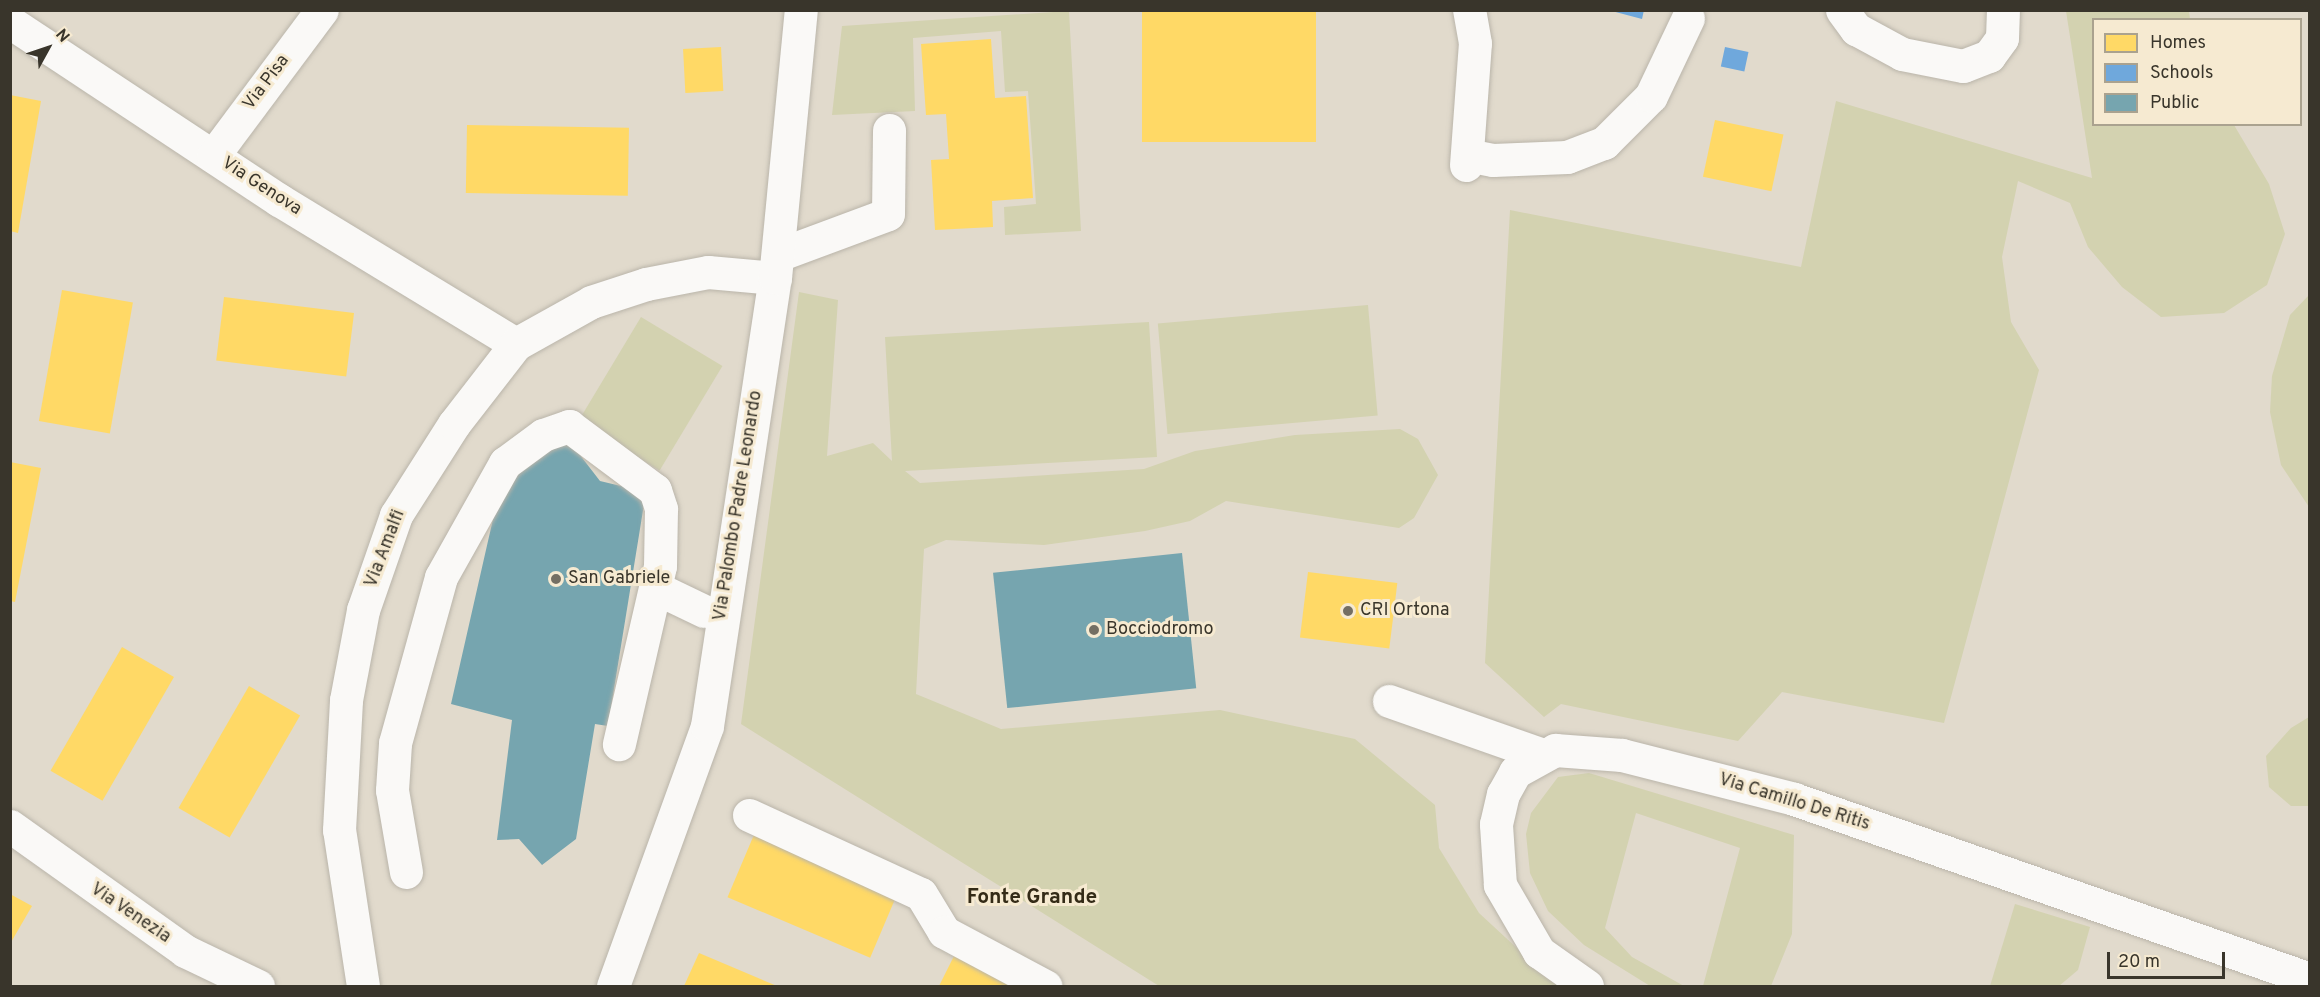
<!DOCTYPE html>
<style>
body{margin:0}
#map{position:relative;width:2320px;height:997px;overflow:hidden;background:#e1dacc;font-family:Overpass,sans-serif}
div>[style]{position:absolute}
.green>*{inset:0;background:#d3d2b0;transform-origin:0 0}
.homes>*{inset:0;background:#ffd966;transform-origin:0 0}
.schools>*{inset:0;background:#6fa8dc;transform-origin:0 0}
.public>*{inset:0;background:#76a5af;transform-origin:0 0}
.roads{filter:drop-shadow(0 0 2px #bab5aa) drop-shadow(0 0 2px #bab5aa)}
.minor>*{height:33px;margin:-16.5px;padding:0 16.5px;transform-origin:16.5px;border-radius:16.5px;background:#faf9f7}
.dots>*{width:16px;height:16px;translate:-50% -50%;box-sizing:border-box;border:3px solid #f6ead1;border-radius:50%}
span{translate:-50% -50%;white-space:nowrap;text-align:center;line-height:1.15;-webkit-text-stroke:6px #f6ead1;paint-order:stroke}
.street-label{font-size:18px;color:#39352b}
.poi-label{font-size:18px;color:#39352b}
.left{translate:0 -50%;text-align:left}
.quarter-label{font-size:21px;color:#342b17;font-weight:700}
.frame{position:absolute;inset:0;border:12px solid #39352b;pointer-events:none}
.legend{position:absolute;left:2092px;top:18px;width:210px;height:108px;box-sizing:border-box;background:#f6ead1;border:2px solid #aaa28f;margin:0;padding:8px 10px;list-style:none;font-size:18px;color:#39352b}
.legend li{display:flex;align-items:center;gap:12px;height:30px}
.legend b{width:30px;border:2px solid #aaa28f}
.north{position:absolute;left:18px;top:18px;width:60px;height:60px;-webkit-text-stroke:4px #f6ead1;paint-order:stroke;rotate:50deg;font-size:16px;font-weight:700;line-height:24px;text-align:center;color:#39352b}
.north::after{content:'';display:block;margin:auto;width:21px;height:27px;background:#39352b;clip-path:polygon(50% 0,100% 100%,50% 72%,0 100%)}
.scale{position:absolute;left:2107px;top:952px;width:118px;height:27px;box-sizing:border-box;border:3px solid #39352b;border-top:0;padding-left:8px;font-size:18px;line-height:21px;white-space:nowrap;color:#39352b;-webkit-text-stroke:4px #f6ead1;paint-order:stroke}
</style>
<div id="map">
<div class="green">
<div style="clip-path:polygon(1069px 11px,1081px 231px,1005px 235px,1004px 207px,1036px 204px,1028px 91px,1005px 92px,1001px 31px,913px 38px,915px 111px,832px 115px,842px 26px)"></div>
<div style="clip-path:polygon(2066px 11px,2189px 11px,2190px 19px,2094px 20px,2094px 124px,2234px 125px,2269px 184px,2285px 234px,2267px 285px,2224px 313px,2161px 317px,2122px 287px,2088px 247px,2070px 203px,2018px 181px,2002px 257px,2011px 322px,2039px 370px,1944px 723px,1782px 692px,1738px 741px,1561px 704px,1544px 717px,1485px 663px,1510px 210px,1801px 267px,1836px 101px,2092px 178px)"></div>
<div style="clip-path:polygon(799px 292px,838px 300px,827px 456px,873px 443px,892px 461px,885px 337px,1149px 322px,1157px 457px,905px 471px,920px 483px,1144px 469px,1195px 451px,1295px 435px,1400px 429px,1418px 439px,1438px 475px,1414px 518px,1399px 528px,1226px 501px,1190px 521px,1145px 531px,1044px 545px,946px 540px,924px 549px,916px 694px,1001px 729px,1220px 710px,1355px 739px,1435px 805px,1439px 848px,1479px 913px,1558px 986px,1159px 986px,741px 724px)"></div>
<div style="clip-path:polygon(2309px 295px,2309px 507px,2281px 465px,2270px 412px,2272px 376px,2290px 315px)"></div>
<div style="left:1368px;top:305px;width:111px;height:211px;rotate:85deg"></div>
<div style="left:641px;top:317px;width:95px;height:122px;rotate:31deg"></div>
<div style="clip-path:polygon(2309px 717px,2309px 806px,2291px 806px,2269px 787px,2266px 756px,2291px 728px)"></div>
<div style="clip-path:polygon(1589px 773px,1794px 835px,1792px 934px,1771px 986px,1703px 986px,1740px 848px,1636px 813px,1605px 928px,1632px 957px,1684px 986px,1650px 986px,1584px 945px,1548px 911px,1530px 873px,1526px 834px,1531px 813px,1558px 777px)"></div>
<div style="clip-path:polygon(2015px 904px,2090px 927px,2078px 970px,2059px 986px,1990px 986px)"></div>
</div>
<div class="homes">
<div style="left:1142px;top:10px;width:174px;height:132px"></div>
<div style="clip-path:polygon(991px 39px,995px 98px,1026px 96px,1033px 198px,992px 201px,993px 227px,935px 230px,931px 160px,949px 159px,946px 114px,926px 115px,921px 44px)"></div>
<div style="left:721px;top:47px;width:44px;height:38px;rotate:87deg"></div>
<div style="clip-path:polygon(10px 95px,41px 101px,18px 233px,10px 231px)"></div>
<div style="left:1715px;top:120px;width:70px;height:58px;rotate:12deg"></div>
<div style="left:467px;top:125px;width:162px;height:68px;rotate:1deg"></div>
<div style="left:62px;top:290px;width:72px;height:133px;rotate:10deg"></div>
<div style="left:224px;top:297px;width:131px;height:64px;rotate:7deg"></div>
<div style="clip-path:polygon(10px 462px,41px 468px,15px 602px,10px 601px)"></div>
<div style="left:1308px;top:572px;width:90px;height:66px;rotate:7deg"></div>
<div style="left:122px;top:647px;width:60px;height:143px;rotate:30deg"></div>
<div style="left:249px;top:686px;width:59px;height:141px;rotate:30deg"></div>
<div style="left:756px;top:830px;width:155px;height:73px;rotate:23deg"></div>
<div style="clip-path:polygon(10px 894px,32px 906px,10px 944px)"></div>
<div style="clip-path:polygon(699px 953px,777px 986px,684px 986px)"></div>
<div style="clip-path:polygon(955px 954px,1014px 986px,939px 986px)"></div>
</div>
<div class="schools">
<div style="clip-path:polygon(1608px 10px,1644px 10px,1642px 19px)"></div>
<div style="left:1725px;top:47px;width:24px;height:20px;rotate:12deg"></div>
</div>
<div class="public">
<div style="clip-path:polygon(563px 433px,600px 481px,646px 492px,608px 726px,595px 724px,576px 839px,542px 865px,519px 839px,497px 840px,512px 720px,451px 704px,503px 475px)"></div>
<div style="left:1182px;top:553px;width:136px;height:190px;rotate:84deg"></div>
</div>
<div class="roads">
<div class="minor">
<div style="left:1842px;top:10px;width:24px;rotate:54deg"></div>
<div style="left:1856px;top:29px;width:52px;rotate:28.5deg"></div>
<div style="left:1902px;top:54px;width:62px;rotate:11.1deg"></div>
<div style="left:1963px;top:66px;width:28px;rotate:-21deg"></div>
<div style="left:1989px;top:56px;width:22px;rotate:-54deg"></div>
<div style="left:2002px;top:38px;width:28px;rotate:-88deg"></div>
<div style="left:10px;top:22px;width:323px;rotate:33.5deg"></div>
<div style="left:279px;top:200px;width:277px;rotate:31.3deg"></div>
<div style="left:1467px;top:155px;width:26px;rotate:11deg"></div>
<div style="left:1493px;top:160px;width:74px;rotate:-2.3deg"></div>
<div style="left:1567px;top:157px;width:40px;rotate:-21deg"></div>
<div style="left:1604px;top:143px;width:66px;rotate:-45deg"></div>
<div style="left:1651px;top:96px;width:86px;rotate:-64.6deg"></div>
<div style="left:213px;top:156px;width:182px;rotate:-53.3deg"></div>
<div style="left:1466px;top:165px;width:122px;rotate:-85.8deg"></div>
<div style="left:1475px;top:43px;width:34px;rotate:-100deg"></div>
<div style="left:778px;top:255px;width:117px;rotate:-20.4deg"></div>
<div style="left:888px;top:214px;width:84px;rotate:-89.3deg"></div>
<div style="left:656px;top:588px;width:53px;rotate:25.6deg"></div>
<div style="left:1389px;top:701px;width:160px;rotate:19.3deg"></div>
<div style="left:749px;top:815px;width:189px;rotate:24.7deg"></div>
<div style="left:921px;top:894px;width:44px;rotate:58.8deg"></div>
<div style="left:944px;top:932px;width:115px;rotate:28.1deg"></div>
<div style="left:10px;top:826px;width:215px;rotate:35.5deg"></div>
<div style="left:185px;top:951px;width:81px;rotate:25.6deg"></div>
<div style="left:406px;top:872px;width:83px;rotate:-99.7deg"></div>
<div style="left:392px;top:790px;width:47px;rotate:-86.3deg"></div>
<div style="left:395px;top:743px;width:172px;rotate:-74.5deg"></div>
<div style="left:441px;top:577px;width:131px;rotate:-60.7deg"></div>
<div style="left:505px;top:463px;width:47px;rotate:-36.4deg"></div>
<div style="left:543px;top:435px;width:28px;rotate:-19deg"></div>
<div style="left:569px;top:426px;width:107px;rotate:36.7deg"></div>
<div style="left:655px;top:490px;width:20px;rotate:72deg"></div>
<div style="left:661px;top:509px;width:57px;rotate:91deg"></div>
<div style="left:660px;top:566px;width:183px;rotate:103deg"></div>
<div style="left:363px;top:986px;width:158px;rotate:-98.7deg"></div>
<div style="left:339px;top:830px;width:130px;rotate:-86.9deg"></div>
<div style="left:346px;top:700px;width:92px;rotate:-79.3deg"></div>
<div style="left:363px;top:610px;width:101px;rotate:-70.8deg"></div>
<div style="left:396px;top:515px;width:108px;rotate:-57.5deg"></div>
<div style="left:454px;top:424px;width:101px;rotate:-52.2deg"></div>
<div style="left:516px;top:344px;width:86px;rotate:-29.2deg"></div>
<div style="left:591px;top:302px;width:58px;rotate:-18.1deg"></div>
<div style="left:646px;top:284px;width:63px;rotate:-11deg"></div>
<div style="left:708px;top:272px;width:67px;rotate:5.1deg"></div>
<div style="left:613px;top:986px;width:276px;rotate:-70.1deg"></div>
<div style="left:707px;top:726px;width:453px;rotate:-81.4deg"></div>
<div style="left:775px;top:278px;width:269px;rotate:-84.5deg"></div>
<div style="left:1587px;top:986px;width:59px;rotate:-144.7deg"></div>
<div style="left:1539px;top:952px;width:78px;rotate:-120.2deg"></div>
<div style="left:1500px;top:885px;width:61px;rotate:-93.8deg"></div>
<div style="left:1496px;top:824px;width:31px;rotate:-77deg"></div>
<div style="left:1503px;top:794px;width:25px;rotate:-61deg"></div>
<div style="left:1515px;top:772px;width:46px;rotate:-28.8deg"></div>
<div style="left:1555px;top:750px;width:67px;rotate:4.3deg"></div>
<div style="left:1622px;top:755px;width:178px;rotate:14.3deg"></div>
<div style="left:1794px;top:799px;width:546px;rotate:19.23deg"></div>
</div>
</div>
<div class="dots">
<div style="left:556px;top:579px;background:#746f63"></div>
<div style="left:1348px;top:611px;background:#746f63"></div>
<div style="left:1094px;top:630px;background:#746f63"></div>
</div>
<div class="street-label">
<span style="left:267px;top:83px;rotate:-53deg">Via Pisa</span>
<span style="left:261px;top:187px;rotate:33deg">Via Genova</span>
<span style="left:739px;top:506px;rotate:-81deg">Via Palombo Padre Leonardo</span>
<span style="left:386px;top:549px;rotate:-69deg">Via Amalfi</span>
<span style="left:1794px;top:803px;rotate:17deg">Via Camillo De Ritis</span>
<span style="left:130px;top:914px;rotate:34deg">Via Venezia</span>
</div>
<div class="poi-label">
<span class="left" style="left:568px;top:579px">San Gabriele</span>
<span class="left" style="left:1360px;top:611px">CRI Ortona</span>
<span class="left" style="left:1106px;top:630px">Bocciodromo</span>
</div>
<div class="quarter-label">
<span style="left:1032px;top:898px">Fonte Grande</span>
</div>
<div class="frame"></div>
<ul class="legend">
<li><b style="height:16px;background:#ffd966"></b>Homes</li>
<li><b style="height:16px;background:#6fa8dc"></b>Schools</li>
<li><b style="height:16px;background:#76a5af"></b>Public</li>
</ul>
<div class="north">N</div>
<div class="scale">20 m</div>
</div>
